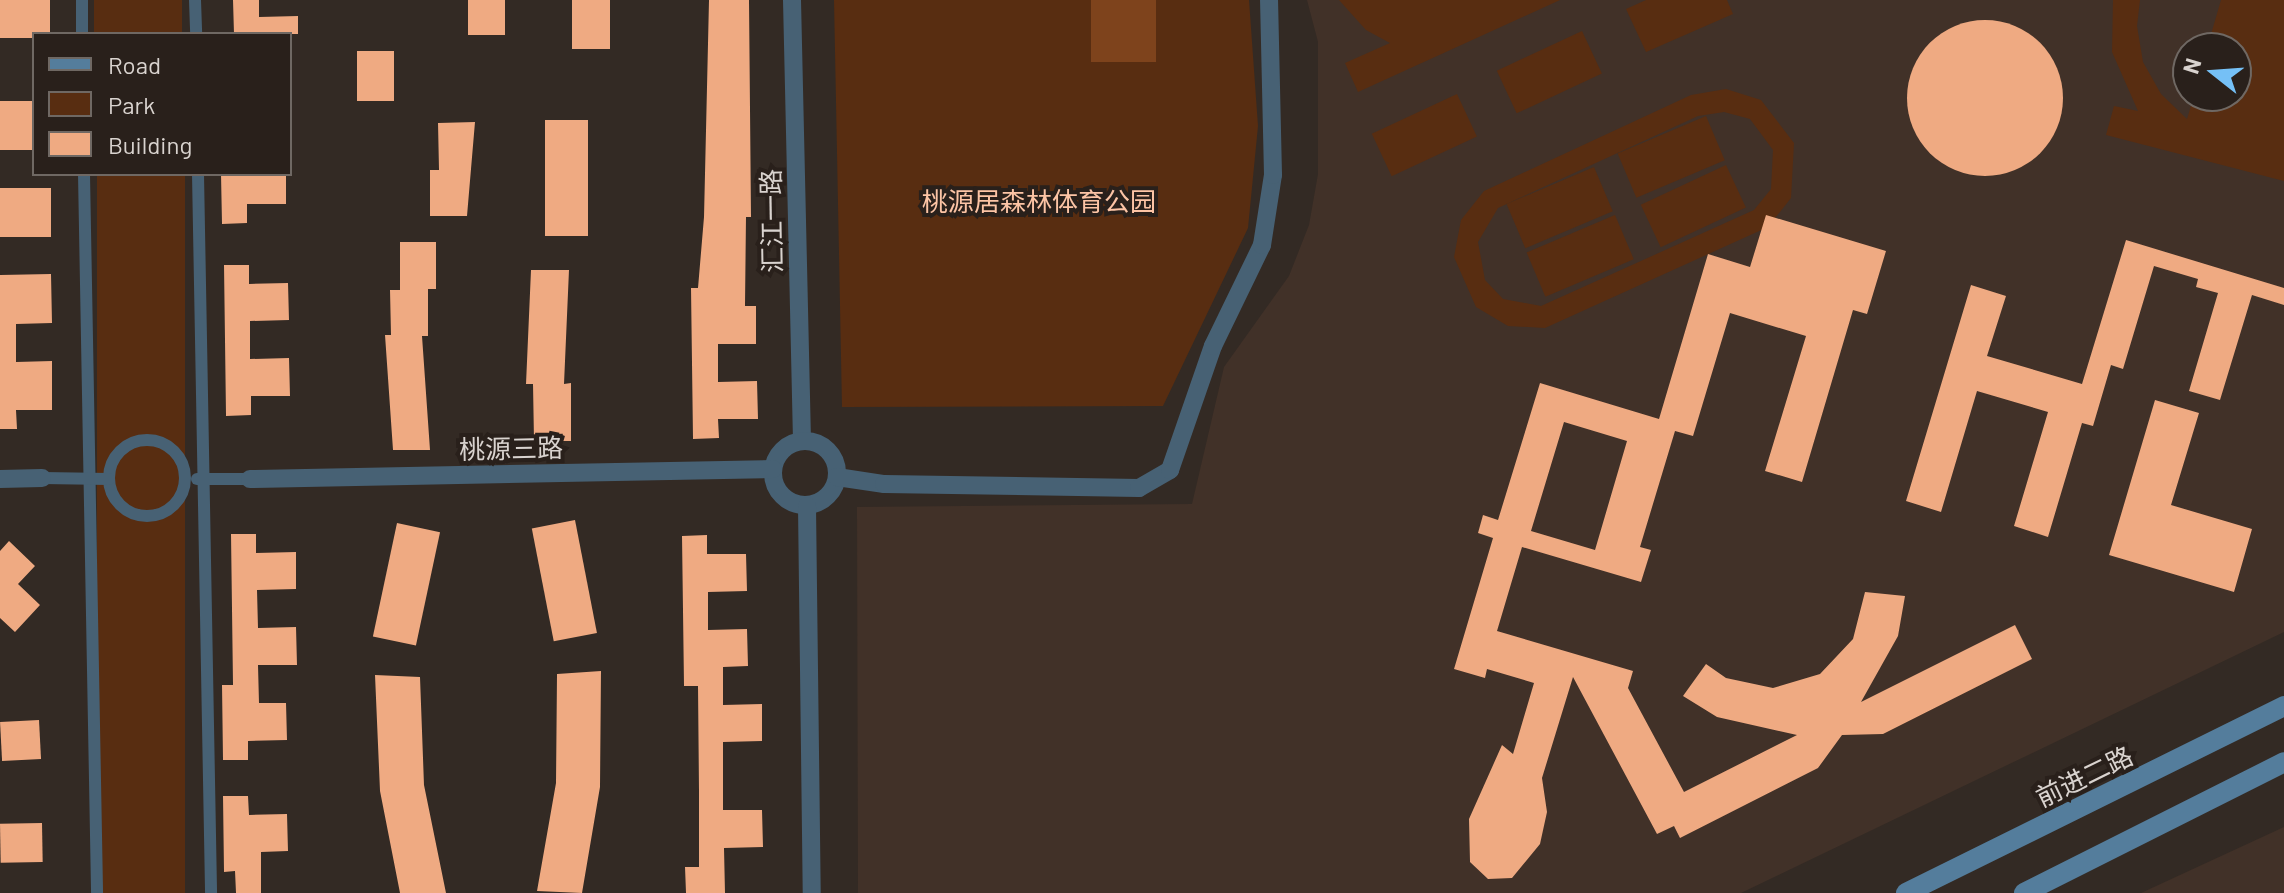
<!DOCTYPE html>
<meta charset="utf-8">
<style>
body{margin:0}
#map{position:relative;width:2284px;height:893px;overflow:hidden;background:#332a24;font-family:Barlow,"Noto Sans SC",sans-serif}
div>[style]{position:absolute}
.built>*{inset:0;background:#413128}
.green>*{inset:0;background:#582d11;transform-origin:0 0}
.water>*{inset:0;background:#7e431c;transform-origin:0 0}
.building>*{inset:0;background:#efaa82;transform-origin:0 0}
.round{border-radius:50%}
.pedestrian>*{height:12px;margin:-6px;padding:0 6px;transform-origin:6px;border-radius:6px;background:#476174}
.pedestrian>.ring{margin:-6px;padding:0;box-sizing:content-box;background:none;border:12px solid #476174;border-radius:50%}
.minor>*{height:18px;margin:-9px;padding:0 9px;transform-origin:9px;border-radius:9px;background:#476174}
.minor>.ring{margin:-9px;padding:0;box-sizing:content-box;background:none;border:18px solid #476174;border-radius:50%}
.secondary>*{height:20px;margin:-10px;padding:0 10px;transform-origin:10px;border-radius:10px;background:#547d9c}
span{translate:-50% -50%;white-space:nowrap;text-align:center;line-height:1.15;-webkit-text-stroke:8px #29201b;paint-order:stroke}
.park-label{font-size:26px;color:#fcc4a5}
.street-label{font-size:26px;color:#d9d3cf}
.legend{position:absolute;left:32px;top:32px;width:260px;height:144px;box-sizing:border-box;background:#29201b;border:2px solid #6f6863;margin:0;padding:10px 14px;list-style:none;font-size:24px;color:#d9d3cf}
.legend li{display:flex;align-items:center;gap:16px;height:40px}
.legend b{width:40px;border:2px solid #6f6863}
.north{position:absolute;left:2172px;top:32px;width:80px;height:80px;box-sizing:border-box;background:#29201b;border:2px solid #6f6863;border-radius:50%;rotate:287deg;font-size:22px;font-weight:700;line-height:32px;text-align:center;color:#d9d3cf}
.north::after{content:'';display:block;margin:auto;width:28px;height:36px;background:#75c0f6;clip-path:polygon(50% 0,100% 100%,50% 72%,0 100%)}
</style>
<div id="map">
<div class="built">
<div style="clip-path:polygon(evenodd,1307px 0,2284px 0,2284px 632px,1741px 893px,858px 893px,857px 507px,1192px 504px,1224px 367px,1289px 276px,1309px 225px,1318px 174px,1318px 42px,1307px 0,2188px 48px,2236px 48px,2236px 96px,2188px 96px,2188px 48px)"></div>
<div style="clip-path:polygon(2284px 827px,2284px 893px,2141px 893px)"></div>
</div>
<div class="green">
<div style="left:94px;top:0;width:88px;height:34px"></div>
<div style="clip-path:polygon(834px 0,1249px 0,1258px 126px,1248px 228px,1163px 406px,842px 407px)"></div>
<div style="clip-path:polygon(1339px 0,1560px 0,1358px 92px,1345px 63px,1390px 43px,1366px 30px)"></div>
<div style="clip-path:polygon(1646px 0,1727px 0,1733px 14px,1646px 52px,1626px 9px)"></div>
<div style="clip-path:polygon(2113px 0,2140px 0,2137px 26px,2143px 62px,2161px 94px,2187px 119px,2194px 96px,2236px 96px,2236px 48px,2207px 48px,2221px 0,2284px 0,2284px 181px,2106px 135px,2114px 106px,2138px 111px,2112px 52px)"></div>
<div style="left:1582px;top:31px;width:47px;height:94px;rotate:65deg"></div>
<div style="clip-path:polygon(evenodd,1726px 89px,1761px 100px,1794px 143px,1791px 198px,1768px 227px,1545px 328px,1508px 326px,1476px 307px,1454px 257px,1461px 220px,1484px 191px,1691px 95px,1726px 89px,1724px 112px,1750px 119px,1773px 150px,1771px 189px,1754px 210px,1541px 306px,1503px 299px,1485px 280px,1478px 242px,1498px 208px,1698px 116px,1724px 112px)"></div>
<div style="left:1457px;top:94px;width:47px;height:94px;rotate:65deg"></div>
<div style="left:1706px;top:116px;width:48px;height:96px;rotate:67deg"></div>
<div style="left:1726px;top:165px;width:47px;height:94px;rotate:65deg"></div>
<div style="left:1594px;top:167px;width:48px;height:95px;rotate:67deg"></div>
<div style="left:97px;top:174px;width:88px;height:719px"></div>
<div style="left:1615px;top:215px;width:48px;height:96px;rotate:67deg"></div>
</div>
<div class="water">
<div style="left:1091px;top:0;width:65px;height:62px"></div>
</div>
<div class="building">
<div style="left:0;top:0;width:50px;height:38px"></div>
<div style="clip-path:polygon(233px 0,259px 0,259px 17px,298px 16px,298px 34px,234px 34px)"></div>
<div style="left:468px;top:0;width:37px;height:35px"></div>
<div style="left:572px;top:0;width:38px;height:49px"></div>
<div style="clip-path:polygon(709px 0,749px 0,751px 217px,746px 217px,745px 306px,756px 306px,756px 344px,718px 344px,718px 382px,757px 381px,758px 419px,718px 419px,719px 438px,693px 439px,691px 288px,698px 288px,704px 217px)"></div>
<div class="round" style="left:1907px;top:20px;width:156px;height:156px"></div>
<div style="left:357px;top:51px;width:37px;height:50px"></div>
<div style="left:0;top:101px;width:34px;height:49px"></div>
<div style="left:588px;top:120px;width:116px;height:43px;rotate:90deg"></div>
<div style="clip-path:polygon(475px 122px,467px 216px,430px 216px,430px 170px,439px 170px,438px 123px)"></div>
<div style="clip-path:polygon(221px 174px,286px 174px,286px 204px,247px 204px,247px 223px,222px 224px)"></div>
<div style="left:0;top:188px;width:51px;height:49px"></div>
<div style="clip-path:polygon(evenodd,1766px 215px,1886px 251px,1867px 314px,1853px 310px,1802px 482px,1765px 471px,1806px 336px,1730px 313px,1693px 436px,1675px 431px,1640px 547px,1651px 550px,1641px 582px,1522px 547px,1497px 631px,1633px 671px,1628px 688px,1684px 792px,1797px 735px,1717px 717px,1683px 696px,1706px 664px,1726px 678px,1773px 688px,1820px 674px,1853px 639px,1865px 592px,1905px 596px,1898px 636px,1861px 702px,2015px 625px,2032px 659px,1883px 734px,1842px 735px,1818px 768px,1680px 838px,1674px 826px,1657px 834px,1573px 677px,1542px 778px,1547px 812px,1540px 844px,1512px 878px,1488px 879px,1470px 862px,1469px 819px,1502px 745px,1513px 754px,1534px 683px,1487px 669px,1485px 678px,1454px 669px,1493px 538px,1478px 533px,1483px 515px,1498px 520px,1540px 383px,1659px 419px,1708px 254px,1750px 267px,1766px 215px,1564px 422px,1627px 441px,1595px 550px,1531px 531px,1564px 422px)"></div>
<div style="clip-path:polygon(2126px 240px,2284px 288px,2284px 305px,2252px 295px,2220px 400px,2189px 391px,2218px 293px,2196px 287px,2198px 279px,2154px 266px,2123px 369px,2111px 365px,2093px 426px,2082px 423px,2048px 537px,2014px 526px,2048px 412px,1977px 391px,1941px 512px,1906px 501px,1971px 285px,2006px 296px,1987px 356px,2082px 384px)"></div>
<div style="clip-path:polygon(400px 242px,436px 242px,436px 289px,428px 289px,428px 336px,422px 336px,430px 450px,393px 450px,385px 335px,391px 335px,390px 290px,400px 290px)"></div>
<div style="clip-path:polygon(224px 265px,249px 265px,249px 284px,288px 283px,289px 320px,250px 321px,250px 359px,289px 358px,290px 396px,251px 396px,251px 415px,226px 416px)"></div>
<div style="clip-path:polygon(531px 270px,569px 270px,564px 384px,571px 383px,571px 441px,534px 441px,533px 384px,526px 384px)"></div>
<div style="clip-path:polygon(51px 274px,52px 323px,16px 324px,16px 362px,52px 361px,52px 410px,16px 410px,17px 429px,0 429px,0 275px)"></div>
<div style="clip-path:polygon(2155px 400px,2199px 413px,2171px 505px,2252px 529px,2234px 592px,2109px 555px)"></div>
<div style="left:575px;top:520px;width:115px;height:44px;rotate:79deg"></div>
<div style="left:397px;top:523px;width:44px;height:116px;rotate:12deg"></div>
<div style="clip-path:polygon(231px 534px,256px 534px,256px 553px,296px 552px,296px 589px,257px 590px,258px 628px,296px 627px,297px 665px,258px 665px,259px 703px,286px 703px,287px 740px,248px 741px,248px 760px,223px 760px,222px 685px,233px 685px)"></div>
<div style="clip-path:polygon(707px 535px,707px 554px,746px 554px,747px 591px,708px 592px,708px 630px,747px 629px,748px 666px,723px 667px,723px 705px,762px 704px,762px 741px,723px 742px,723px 810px,762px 810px,763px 847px,724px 848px,725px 893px,686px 893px,685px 867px,699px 867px,699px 792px,698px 686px,684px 686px,682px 536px)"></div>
<div style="clip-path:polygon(9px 541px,35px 566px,18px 584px,40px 605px,15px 632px,0 618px,0 551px)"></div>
<div style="clip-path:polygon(601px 671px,600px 787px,582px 893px,537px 891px,556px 783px,557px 674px)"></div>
<div style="clip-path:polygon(375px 675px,420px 677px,424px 785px,446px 893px,400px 893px,380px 791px)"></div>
<div style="left:39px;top:720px;width:39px;height:39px;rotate:87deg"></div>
<div style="clip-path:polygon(223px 796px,248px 796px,249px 815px,287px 814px,288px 851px,261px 852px,261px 893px,236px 893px,235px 871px,224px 872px)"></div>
<div style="left:42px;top:823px;width:39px;height:42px;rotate:89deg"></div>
</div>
<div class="pedestrian">
<div style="left:82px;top:0;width:34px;rotate:90deg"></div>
<div style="left:195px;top:0;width:34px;rotate:88deg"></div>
<div style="left:84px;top:174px;width:719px;rotate:88.96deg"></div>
<div style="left:198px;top:174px;width:719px;rotate:88.96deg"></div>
<div class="ring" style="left:109px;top:440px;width:64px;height:64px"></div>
<div style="left:42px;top:478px;width:67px;rotate:0.9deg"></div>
<div style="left:197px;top:479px;width:53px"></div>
</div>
<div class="minor">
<div style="left:792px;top:0;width:441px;rotate:88.7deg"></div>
<div class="ring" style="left:773px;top:441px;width:46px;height:46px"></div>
<div style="left:837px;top:477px;width:48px;rotate:8.5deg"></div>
<div style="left:884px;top:484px;width:255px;rotate:0.9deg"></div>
<div style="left:1139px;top:488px;width:36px;rotate:-30deg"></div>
<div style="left:1170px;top:470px;width:131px;rotate:-70.9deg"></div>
<div style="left:1213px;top:346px;width:112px;rotate:-64.1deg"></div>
<div style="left:1262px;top:245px;width:71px;rotate:-81.1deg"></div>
<div style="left:1273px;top:175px;width:175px;rotate:-91.3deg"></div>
<div style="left:0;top:479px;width:42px;rotate:-1.4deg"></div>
<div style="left:250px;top:479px;width:523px;rotate:-1.1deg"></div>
<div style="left:807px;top:506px;width:387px;rotate:89.3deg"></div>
</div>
<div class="secondary">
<div style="left:1906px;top:893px;width:422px;rotate:-26.3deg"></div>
<div style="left:2024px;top:893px;width:291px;rotate:-26.7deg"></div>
</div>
<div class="park-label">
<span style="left:1039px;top:201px">桃源居森林体育公园</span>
</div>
<div class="street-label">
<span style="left:771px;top:221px;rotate:-91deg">汇江一路</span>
<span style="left:511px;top:448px;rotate:-1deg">桃源三路</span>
<span style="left:2084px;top:776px;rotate:-26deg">前进二路</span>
</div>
<ul class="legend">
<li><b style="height:10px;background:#547d9c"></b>Road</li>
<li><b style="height:22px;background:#582d11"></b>Park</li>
<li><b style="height:22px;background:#efaa82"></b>Building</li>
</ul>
<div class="north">N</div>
</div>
